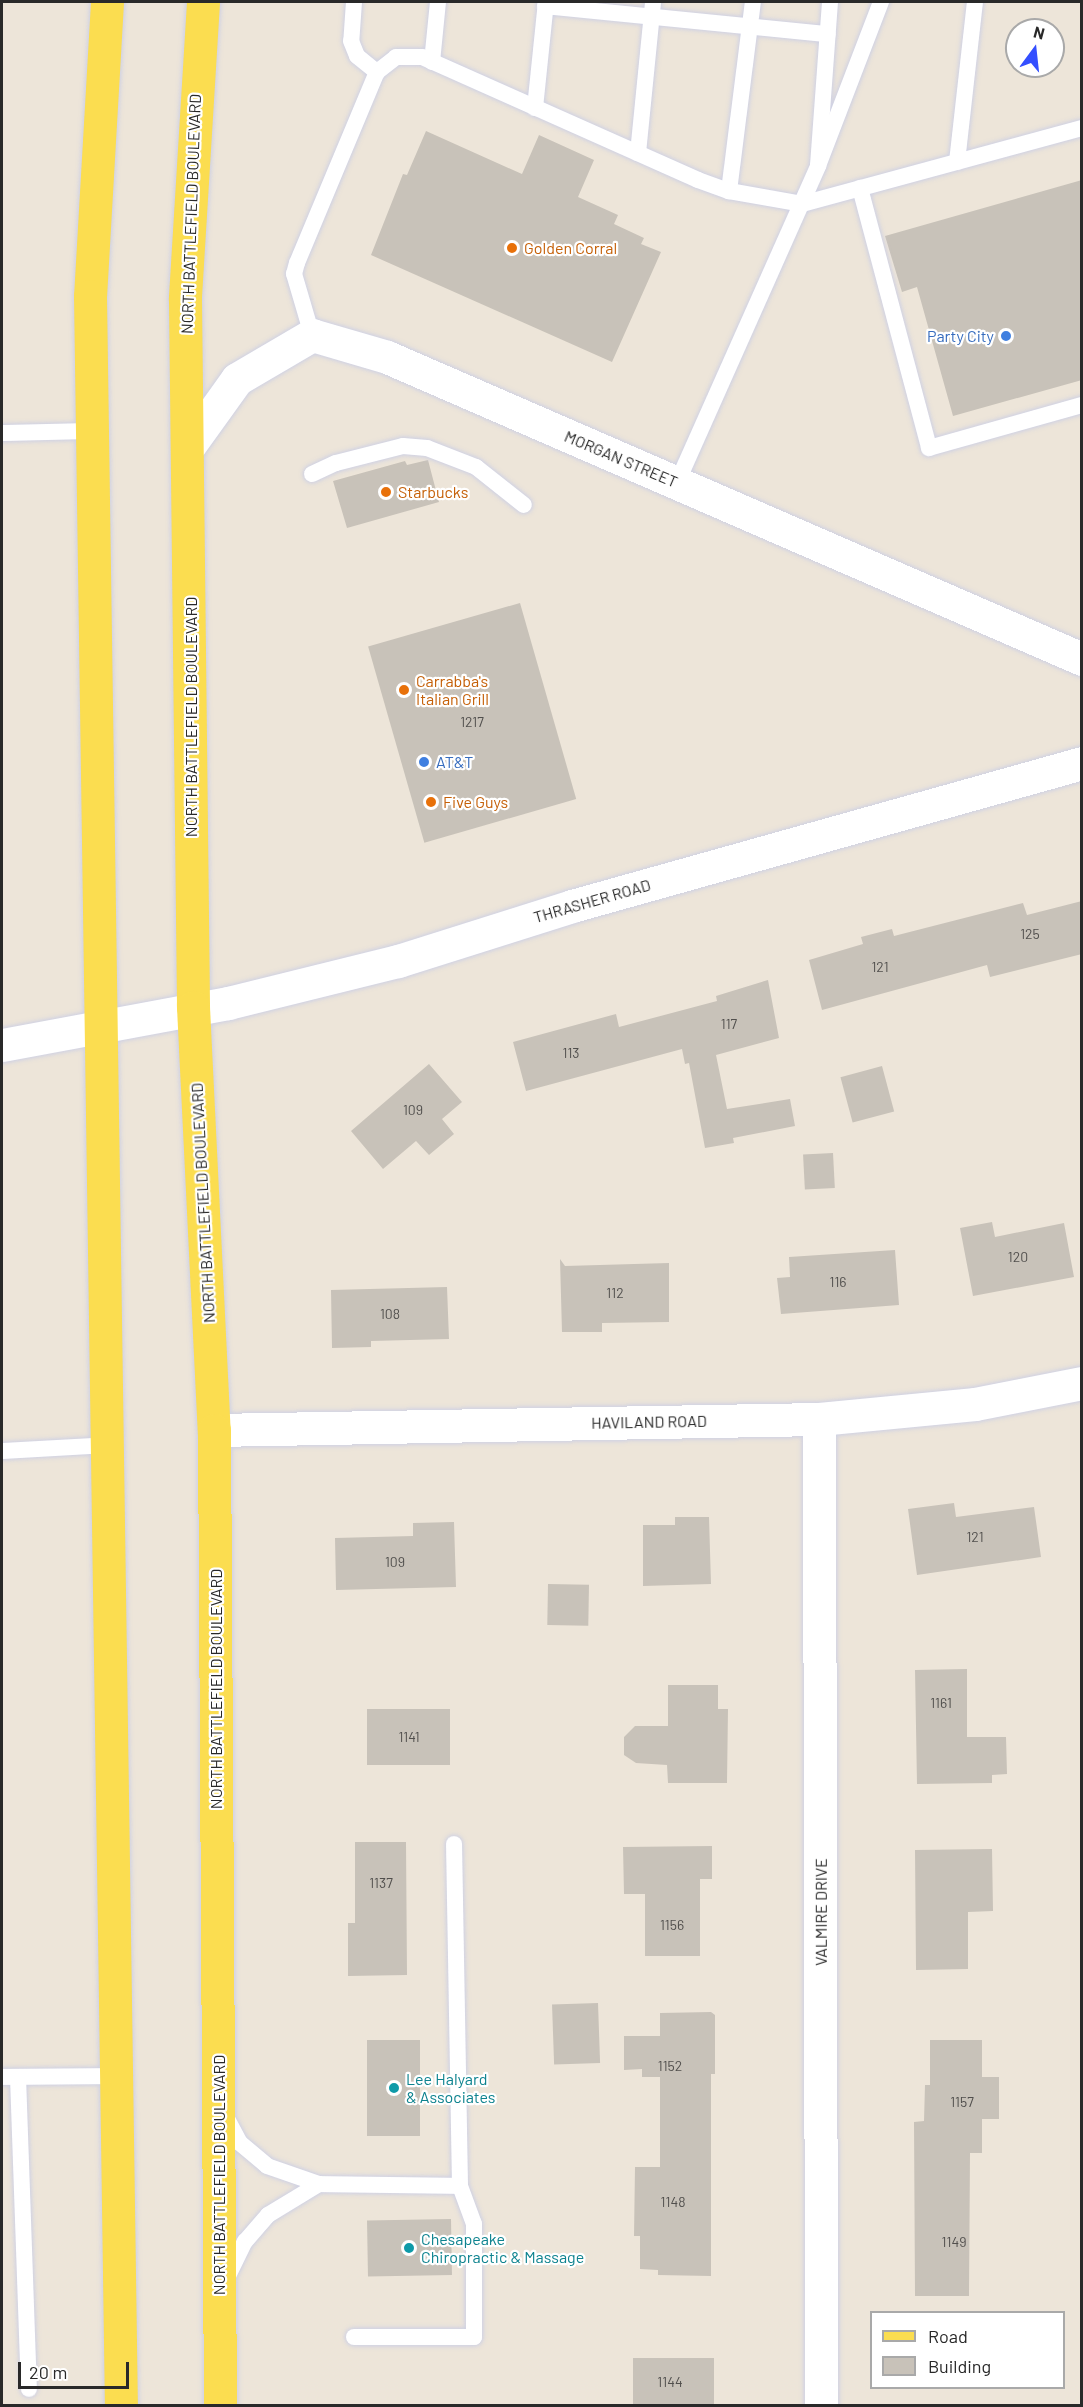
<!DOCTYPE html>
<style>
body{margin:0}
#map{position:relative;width:1083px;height:2407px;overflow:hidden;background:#ede5d9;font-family:Barlow,sans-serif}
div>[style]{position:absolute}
.building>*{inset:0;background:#c8c2b9;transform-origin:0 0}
.roads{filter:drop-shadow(0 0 2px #cfd1e3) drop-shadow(0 0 2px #cfd1e3)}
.lane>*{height:16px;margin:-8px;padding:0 8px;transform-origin:8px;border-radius:8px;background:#fff}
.street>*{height:33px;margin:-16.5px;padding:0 16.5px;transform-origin:16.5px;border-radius:16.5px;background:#fff}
.primary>*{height:33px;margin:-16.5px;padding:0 16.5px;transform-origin:16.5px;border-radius:16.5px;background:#fbdd50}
.dots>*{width:16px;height:16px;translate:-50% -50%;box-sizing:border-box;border:3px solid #fff;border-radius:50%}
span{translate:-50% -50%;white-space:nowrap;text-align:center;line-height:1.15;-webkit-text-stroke:4.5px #fff;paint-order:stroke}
.number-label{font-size:14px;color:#514f4d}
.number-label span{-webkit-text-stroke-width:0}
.street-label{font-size:16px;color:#292929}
.food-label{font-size:16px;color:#c56008}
.left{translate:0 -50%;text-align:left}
.shop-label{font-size:16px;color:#366cbe}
.right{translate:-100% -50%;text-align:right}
.culture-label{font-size:16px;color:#0d838f}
.frame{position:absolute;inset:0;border:3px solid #292929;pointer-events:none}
.legend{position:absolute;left:870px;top:2311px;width:195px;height:78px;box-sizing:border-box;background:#fff;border:2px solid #a9a9a9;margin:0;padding:8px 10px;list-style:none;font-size:18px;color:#292929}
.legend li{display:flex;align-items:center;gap:12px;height:30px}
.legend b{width:30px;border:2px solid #a9a9a9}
.north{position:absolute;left:1005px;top:18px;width:60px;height:60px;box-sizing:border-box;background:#fff;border:2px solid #a9a9a9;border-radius:50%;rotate:15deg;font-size:16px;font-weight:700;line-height:24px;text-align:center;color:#292929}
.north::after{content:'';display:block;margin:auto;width:21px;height:27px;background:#344fff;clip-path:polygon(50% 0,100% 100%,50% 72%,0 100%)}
.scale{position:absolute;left:18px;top:2362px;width:111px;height:27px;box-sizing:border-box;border:3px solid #292929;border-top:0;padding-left:8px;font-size:18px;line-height:21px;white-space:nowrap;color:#292929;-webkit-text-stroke:4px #fff;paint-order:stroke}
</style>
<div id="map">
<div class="building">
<div style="clip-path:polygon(426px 131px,522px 174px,539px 135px,594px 160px,578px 197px,618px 215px,614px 224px,644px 238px,641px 244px,661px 252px,612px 362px,371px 255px,403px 174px,407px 175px)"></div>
<div style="clip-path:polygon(1082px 180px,1082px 380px,953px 416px,917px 287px,902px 292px,885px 236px)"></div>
<div style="clip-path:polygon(428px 460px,439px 502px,347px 528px,333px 481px,405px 461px,407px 465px)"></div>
<div style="left:520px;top:603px;width:204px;height:158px;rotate:74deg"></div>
<div style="clip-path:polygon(1082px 901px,1082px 954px,990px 977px,987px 965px,822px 1010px,809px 960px,863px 944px,861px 937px,892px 929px,894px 936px,1023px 903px,1027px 915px)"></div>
<div style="clip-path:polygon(768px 980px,779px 1038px,716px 1055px,727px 1109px,790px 1099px,795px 1126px,733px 1138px,734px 1143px,705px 1148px,689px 1063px,685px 1064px,682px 1049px,526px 1091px,513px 1042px,616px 1014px,619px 1027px,717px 1001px,716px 996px)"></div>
<div style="clip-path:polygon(429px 1064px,462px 1102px,442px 1119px,454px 1134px,429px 1155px,416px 1141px,383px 1169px,351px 1131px)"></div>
<div style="left:882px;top:1066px;width:47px;height:43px;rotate:75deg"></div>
<div style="left:833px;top:1153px;width:35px;height:30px;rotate:87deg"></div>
<div style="clip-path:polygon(992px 1222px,995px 1237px,1064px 1223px,1074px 1277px,973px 1296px,960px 1228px)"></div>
<div style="clip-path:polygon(895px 1250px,899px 1305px,781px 1314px,777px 1278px,790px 1277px,789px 1257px)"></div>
<div style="clip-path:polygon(560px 1259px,565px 1266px,669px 1263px,669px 1322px,602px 1323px,602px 1332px,562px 1332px)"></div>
<div style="clip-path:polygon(447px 1287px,449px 1339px,371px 1341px,371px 1347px,332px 1348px,331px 1290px)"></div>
<div style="clip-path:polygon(954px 1503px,956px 1517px,1034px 1507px,1041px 1557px,917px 1575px,908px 1509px)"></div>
<div style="clip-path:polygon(675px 1517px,709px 1517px,711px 1584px,643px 1586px,643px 1525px,675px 1525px)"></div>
<div style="clip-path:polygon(454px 1522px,456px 1587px,336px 1590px,335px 1538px,413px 1536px,413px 1523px)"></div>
<div style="left:548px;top:1584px;width:41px;height:41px;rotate:1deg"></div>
<div style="clip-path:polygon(967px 1669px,967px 1737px,1006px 1737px,1007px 1774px,992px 1775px,992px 1783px,917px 1784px,915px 1670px)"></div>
<div style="clip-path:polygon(668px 1685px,718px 1685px,718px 1709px,728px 1709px,727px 1783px,668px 1783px,667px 1765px,636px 1763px,624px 1755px,624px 1737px,635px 1726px,668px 1726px)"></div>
<div style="left:367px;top:1709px;width:83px;height:56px"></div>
<div style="clip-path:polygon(355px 1842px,406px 1842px,407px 1975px,348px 1976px,348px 1923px,355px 1923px)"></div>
<div style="clip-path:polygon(712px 1846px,712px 1879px,700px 1879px,700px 1956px,645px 1956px,645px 1894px,624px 1894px,623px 1847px)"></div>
<div style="clip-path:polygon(992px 1849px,993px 1911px,968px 1912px,968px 1969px,916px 1970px,915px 1850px)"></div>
<div style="left:598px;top:2003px;width:60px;height:46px;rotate:88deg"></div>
<div style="clip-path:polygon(711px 2012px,715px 2015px,715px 2074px,711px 2074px,711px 2276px,658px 2275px,658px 2270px,640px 2269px,640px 2236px,634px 2236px,635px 2167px,660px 2167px,660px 2077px,642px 2077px,642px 2069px,624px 2070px,624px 2036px,660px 2036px,660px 2013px)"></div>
<div style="left:367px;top:2040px;width:53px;height:96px"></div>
<div style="clip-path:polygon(930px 2040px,982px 2040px,982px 2077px,999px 2077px,999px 2119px,982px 2119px,982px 2153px,970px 2153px,969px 2296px,915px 2296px,914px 2122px,924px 2121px,925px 2085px,930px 2085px)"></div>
<div style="left:451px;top:2219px;width:56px;height:84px;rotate:89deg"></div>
<div style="left:633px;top:2358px;width:81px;height:48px"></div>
</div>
<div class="roads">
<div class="lane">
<div style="left:354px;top:2px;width:39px;rotate:94deg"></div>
<div style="left:351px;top:41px;width:16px;rotate:68deg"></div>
<div style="left:357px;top:56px;width:26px;rotate:39deg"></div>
<div style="left:830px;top:2px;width:164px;rotate:94.2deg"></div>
<div style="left:818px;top:166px;width:176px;rotate:-69deg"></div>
<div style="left:545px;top:6px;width:284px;rotate:5.7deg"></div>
<div style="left:432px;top:62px;width:60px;rotate:-84.3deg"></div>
<div style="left:535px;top:108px;width:107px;rotate:-84.1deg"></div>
<div style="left:638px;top:153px;width:152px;rotate:-84.3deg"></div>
<div style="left:957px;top:162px;width:161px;rotate:-83.6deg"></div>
<div style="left:860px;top:188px;width:269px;rotate:75.1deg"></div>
<div style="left:929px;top:448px;width:159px;rotate:-15.7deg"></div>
<div style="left:729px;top:191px;width:191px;rotate:-82.8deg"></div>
<div style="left:312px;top:335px;width:64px;rotate:-106.4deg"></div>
<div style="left:294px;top:274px;width:11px;rotate:-75deg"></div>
<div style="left:297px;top:263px;width:207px;rotate:-67.3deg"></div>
<div style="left:377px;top:72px;width:24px;rotate:-38deg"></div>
<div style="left:396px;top:57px;width:26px"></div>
<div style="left:422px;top:57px;width:302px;rotate:24deg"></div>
<div style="left:698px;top:180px;width:33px;rotate:20deg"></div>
<div style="left:729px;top:191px;width:74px;rotate:10.1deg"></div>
<div style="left:802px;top:204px;width:290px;rotate:-15.2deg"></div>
<div style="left:2px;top:433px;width:90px;rotate:-1.3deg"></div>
<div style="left:312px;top:474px;width:26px;rotate:-25deg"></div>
<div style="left:336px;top:463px;width:69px;rotate:-14.2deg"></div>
<div style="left:403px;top:446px;width:24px;rotate:5deg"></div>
<div style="left:427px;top:448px;width:53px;rotate:21.2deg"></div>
<div style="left:476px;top:467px;width:61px;rotate:38.4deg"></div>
<div style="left:677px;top:483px;width:347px;rotate:-66deg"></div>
<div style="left:2px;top:1451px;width:106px;rotate:-3.2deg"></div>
<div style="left:2px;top:2077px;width:115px;rotate:-0.5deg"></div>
<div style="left:18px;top:2077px;width:312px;rotate:88deg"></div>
<div style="left:224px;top:2113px;width:34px;rotate:62deg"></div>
<div style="left:240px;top:2143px;width:35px;rotate:40deg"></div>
<div style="left:267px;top:2166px;width:55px;rotate:19.1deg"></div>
<div style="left:319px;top:2184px;width:60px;rotate:148.7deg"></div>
<div style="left:268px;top:2215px;width:35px;rotate:131deg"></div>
<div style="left:245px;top:2241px;width:43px;rotate:116deg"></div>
<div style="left:319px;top:2184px;width:141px;rotate:0.8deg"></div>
<div style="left:460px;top:2186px;width:342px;rotate:-91deg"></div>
<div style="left:354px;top:2337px;width:120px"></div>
<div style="left:474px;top:2337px;width:113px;rotate:-90deg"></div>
<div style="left:474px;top:2224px;width:40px;rotate:-110.2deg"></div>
</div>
<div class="street">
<div style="left:189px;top:446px;width:82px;rotate:-54.4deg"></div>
<div style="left:237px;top:379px;width:87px;rotate:-30.4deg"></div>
<div style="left:312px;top:335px;width:78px;rotate:16.3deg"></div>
<div style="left:387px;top:357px;width:758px;rotate:23.49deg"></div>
<div style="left:2px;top:1045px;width:230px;rotate:-10.5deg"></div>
<div style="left:228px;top:1003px;width:175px;rotate:-13.9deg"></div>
<div style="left:398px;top:961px;width:182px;rotate:-17.5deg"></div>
<div style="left:572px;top:906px;width:530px;rotate:-15.66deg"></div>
<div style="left:819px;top:1419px;width:987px;rotate:89.88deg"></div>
<div style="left:214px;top:1430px;width:605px;rotate:-1.04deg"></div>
<div style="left:819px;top:1419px;width:157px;rotate:-5.5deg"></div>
<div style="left:975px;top:1404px;width:109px;rotate:-11.1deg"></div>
</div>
<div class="primary">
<div style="left:107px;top:2px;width:294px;rotate:93.3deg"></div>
<div style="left:90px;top:296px;width:2110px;rotate:89.16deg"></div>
<div style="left:203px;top:2px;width:298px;rotate:93.5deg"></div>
<div style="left:185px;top:299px;width:708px;rotate:89.35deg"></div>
<div style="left:193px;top:1007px;width:424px;rotate:87.2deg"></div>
<div style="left:214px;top:1430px;width:976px;rotate:89.65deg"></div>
</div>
</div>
<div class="dots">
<div style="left:512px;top:248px;background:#e8710a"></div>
<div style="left:1006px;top:336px;background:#3f7fe0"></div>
<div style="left:386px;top:492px;background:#e8710a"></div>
<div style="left:404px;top:690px;background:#e8710a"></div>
<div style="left:424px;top:762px;background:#3f7fe0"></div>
<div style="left:431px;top:802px;background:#e8710a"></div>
<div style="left:394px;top:2088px;background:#0f9aa8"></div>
<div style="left:409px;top:2248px;background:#0f9aa8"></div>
</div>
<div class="number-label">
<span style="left:472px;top:722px">1217</span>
<span style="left:1030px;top:934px">125</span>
<span style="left:880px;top:967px">121</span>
<span style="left:729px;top:1024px">117</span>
<span style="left:571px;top:1053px">113</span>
<span style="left:413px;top:1110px">109</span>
<span style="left:1018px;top:1257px">120</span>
<span style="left:838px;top:1282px">116</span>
<span style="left:615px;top:1293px">112</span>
<span style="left:390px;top:1314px">108</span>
<span style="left:975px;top:1537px">121</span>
<span style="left:395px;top:1562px">109</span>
<span style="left:941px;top:1703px">1161</span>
<span style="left:409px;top:1737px">1141</span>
<span style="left:381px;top:1883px">1137</span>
<span style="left:672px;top:1925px">1156</span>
<span style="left:670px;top:2066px">1152</span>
<span style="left:962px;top:2102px">1157</span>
<span style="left:673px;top:2202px">1148</span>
<span style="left:954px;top:2242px">1149</span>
<span style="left:670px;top:2382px">1144</span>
</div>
<div class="street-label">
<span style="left:191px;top:214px;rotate:-88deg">NORTH BATTLEFIELD BOULEVARD</span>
<span style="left:621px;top:459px;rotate:23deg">MORGAN STREET</span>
<span style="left:191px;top:717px;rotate:-90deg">NORTH BATTLEFIELD BOULEVARD</span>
<span style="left:592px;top:901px;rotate:-16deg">THRASHER ROAD</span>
<span style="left:203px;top:1203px;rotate:-93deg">NORTH BATTLEFIELD BOULEVARD</span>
<span style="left:649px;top:1422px;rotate:-1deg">HAVILAND ROAD</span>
<span style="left:216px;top:1689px;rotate:-90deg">NORTH BATTLEFIELD BOULEVARD</span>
<span style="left:821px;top:1912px;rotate:-90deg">VALMIRE DRIVE</span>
<span style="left:219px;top:2175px;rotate:-90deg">NORTH BATTLEFIELD BOULEVARD</span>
</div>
<div class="food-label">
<span class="left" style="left:524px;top:248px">Golden Corral</span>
<span class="left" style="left:398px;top:492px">Starbucks</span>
<span class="left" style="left:416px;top:690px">Carrabba's<br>Italian Grill</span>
<span class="left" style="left:443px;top:802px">Five Guys</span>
</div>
<div class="shop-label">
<span class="right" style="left:994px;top:336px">Party City</span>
<span class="left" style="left:436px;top:762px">AT&amp;T</span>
</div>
<div class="culture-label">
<span class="left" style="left:406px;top:2088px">Lee Halyard<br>&amp; Associates</span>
<span class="left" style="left:421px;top:2248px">Chesapeake<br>Chiropractic &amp; Massage</span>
</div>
<div class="frame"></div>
<ul class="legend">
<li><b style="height:8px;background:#fbdd50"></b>Road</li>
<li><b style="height:16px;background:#c8c2b9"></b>Building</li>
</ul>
<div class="north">N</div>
<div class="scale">20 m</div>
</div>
